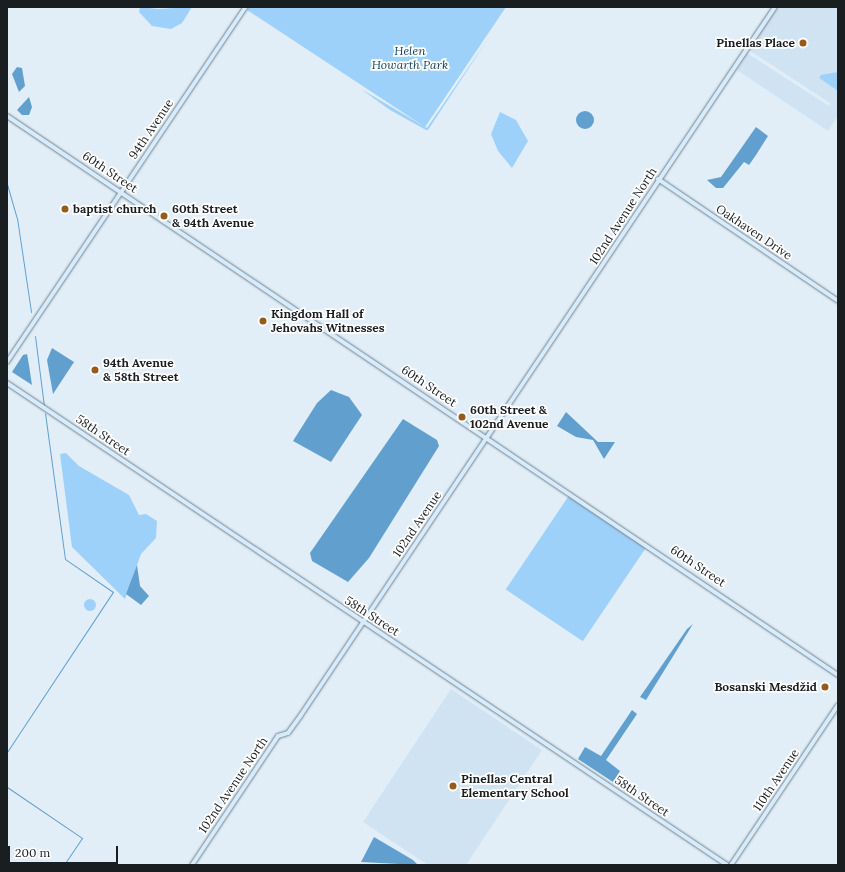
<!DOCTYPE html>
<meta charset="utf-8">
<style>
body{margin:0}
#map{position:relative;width:845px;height:872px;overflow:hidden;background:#e1eef8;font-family:Lora,serif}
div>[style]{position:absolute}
.built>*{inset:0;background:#d0e3f2}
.green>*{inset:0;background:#9ed1f9;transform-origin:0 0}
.round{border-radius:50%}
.water>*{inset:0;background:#61a0ce}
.stream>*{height:1px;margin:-0.5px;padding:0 0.5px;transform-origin:0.5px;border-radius:0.5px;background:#61a0ce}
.roads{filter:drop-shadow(0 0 1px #75818a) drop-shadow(0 0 1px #75818a)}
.secondary>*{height:4px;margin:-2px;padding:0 2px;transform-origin:2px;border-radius:2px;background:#d6ecfc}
.dots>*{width:11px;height:11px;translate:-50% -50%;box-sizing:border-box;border:2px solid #fff;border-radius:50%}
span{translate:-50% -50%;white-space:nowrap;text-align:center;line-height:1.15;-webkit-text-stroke:3.5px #fff;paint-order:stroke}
.poi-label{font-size:12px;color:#191e21;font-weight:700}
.right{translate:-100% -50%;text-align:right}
.left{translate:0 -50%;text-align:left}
.park-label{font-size:12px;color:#0d3f5f;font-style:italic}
.street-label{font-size:12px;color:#191e21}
.frame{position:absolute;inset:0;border:8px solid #191e21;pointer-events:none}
.scale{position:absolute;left:8px;top:846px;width:110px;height:18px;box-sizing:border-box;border:2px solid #191e21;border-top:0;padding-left:5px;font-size:12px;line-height:14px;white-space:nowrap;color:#191e21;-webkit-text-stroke:3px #fff;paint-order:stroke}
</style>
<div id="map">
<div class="built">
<div style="clip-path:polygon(778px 7px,838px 7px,838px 72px,819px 78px,838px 91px,838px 116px,828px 131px,737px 70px,747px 53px,829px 106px,831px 104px,749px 50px)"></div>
<div style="clip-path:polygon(451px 689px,542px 750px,466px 865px,428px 865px,363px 822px)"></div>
</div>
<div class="green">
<div style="clip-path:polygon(140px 7px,158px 9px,192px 7px,182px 23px,171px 29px,152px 26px,139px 12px)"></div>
<div style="clip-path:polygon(249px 7px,506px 7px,425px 127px,247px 10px)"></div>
<div style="clip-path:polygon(490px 36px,428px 130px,426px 130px,390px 110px,361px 89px,427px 128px)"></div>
<div style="clip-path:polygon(838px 72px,838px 91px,819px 78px,821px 75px)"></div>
<div style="clip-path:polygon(500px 112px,516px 120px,528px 141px,512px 168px,498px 151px,491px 134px)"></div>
<div style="clip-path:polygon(66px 453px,79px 466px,129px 495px,139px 515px,146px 514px,157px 521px,156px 538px,141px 554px,125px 599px,72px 547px,60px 454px)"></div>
<div style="left:570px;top:494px;width:93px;height:115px;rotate:34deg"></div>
<div class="round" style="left:84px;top:599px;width:12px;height:12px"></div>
</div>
<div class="water">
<div style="clip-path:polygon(17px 67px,22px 68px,25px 86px,19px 92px,12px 74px)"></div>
<div style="clip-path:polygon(29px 97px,32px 107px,29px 115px,22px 115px,17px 110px)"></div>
<div class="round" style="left:576px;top:111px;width:18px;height:18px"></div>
<div style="clip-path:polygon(756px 127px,768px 136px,756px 155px,749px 165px,744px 162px,723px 188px,716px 188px,707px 180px,721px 177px)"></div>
<div style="clip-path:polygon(52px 348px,74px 362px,53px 394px,47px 360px)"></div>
<div style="clip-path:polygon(27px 354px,29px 365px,32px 385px,12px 372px,23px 355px)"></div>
<div style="clip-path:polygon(331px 390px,349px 397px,362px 415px,331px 462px,293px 441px,317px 403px)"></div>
<div style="clip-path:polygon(566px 412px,598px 442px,615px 442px,604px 459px,593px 440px,576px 437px,557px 426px)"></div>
<div style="clip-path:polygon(403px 419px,437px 440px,439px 446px,369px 558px,348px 582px,312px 561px,310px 553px)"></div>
<div style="clip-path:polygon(137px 565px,140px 586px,149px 596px,141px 605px,126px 594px)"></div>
<div style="clip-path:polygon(693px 624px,646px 700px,640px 697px,687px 629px)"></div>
<div style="clip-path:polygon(632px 710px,637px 714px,606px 760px,620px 771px,613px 782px,578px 759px,585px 747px,601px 756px)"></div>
<div style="clip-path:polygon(374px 837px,413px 860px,418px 865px,361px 862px)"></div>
</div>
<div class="stream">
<div style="left:7px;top:184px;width:35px;rotate:74deg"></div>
<div style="left:17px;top:218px;width:95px;rotate:81.5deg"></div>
<div style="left:35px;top:336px;width:71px;rotate:82.7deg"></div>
<div style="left:7px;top:752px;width:192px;rotate:-56.5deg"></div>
<div style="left:113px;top:592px;width:58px;rotate:-145.5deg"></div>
<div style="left:65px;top:559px;width:147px;rotate:-97.8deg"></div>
<div style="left:7px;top:787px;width:91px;rotate:34.2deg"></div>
<div style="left:82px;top:838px;width:32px;rotate:124deg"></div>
</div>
<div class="roads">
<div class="secondary">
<div style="left:7px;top:116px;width:1002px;rotate:33.93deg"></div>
<div style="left:658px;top:179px;width:217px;rotate:34.1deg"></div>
<div style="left:7px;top:362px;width:428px;rotate:-56.1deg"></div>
<div style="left:7px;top:383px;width:866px;rotate:33.8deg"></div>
<div style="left:192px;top:865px;width:155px;rotate:-56.3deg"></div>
<div style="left:278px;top:736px;width:10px;rotate:-17deg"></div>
<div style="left:288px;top:733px;width:22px;rotate:-54deg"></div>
<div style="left:301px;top:715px;width:852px;rotate:-56.2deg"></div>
<div style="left:731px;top:865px;width:192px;rotate:-56.2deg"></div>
</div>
</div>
<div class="dots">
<div style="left:803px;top:43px;background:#965a1b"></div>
<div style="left:65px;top:209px;background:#965a1b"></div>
<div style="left:164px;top:216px;background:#965a1b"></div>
<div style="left:263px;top:321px;background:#965a1b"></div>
<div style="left:95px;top:370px;background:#965a1b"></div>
<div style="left:462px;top:417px;background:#965a1b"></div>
<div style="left:825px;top:687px;background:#965a1b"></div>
<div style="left:453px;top:786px;background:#965a1b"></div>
</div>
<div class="poi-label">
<span class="right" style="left:795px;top:43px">Pinellas Place</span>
<span class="left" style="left:73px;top:209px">baptist church</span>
<span class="left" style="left:172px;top:216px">60th Street<br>&amp; 94th Avenue</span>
<span class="left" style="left:271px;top:321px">Kingdom Hall of<br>Jehovahs Witnesses</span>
<span class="left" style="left:103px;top:370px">94th Avenue<br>&amp; 58th Street</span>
<span class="left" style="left:470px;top:417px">60th Street &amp;<br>102nd Avenue</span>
<span class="right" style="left:817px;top:687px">Bosanski Mesdžid</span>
<span class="left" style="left:461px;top:786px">Pinellas Central<br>Elementary School</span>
</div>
<div class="park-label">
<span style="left:410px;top:58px">Helen<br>Howarth Park</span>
</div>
<div class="street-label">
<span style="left:151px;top:129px;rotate:-56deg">94th Avenue</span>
<span style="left:110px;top:172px;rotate:34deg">60th Street</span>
<span style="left:623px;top:216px;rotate:-57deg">102nd Avenue North</span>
<span style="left:754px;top:232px;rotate:34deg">Oakhaven Drive</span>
<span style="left:429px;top:386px;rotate:34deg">60th Street</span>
<span style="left:103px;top:435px;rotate:34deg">58th Street</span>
<span style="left:417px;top:524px;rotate:-56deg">102nd Avenue</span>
<span style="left:698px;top:566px;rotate:34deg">60th Street</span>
<span style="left:372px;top:616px;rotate:33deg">58th Street</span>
<span style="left:776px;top:780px;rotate:-56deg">110th Avenue</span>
<span style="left:233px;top:785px;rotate:-56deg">102nd Avenue North</span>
<span style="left:642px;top:796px;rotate:34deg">58th Street</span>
</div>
<div class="frame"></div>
<div class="scale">200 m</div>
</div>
